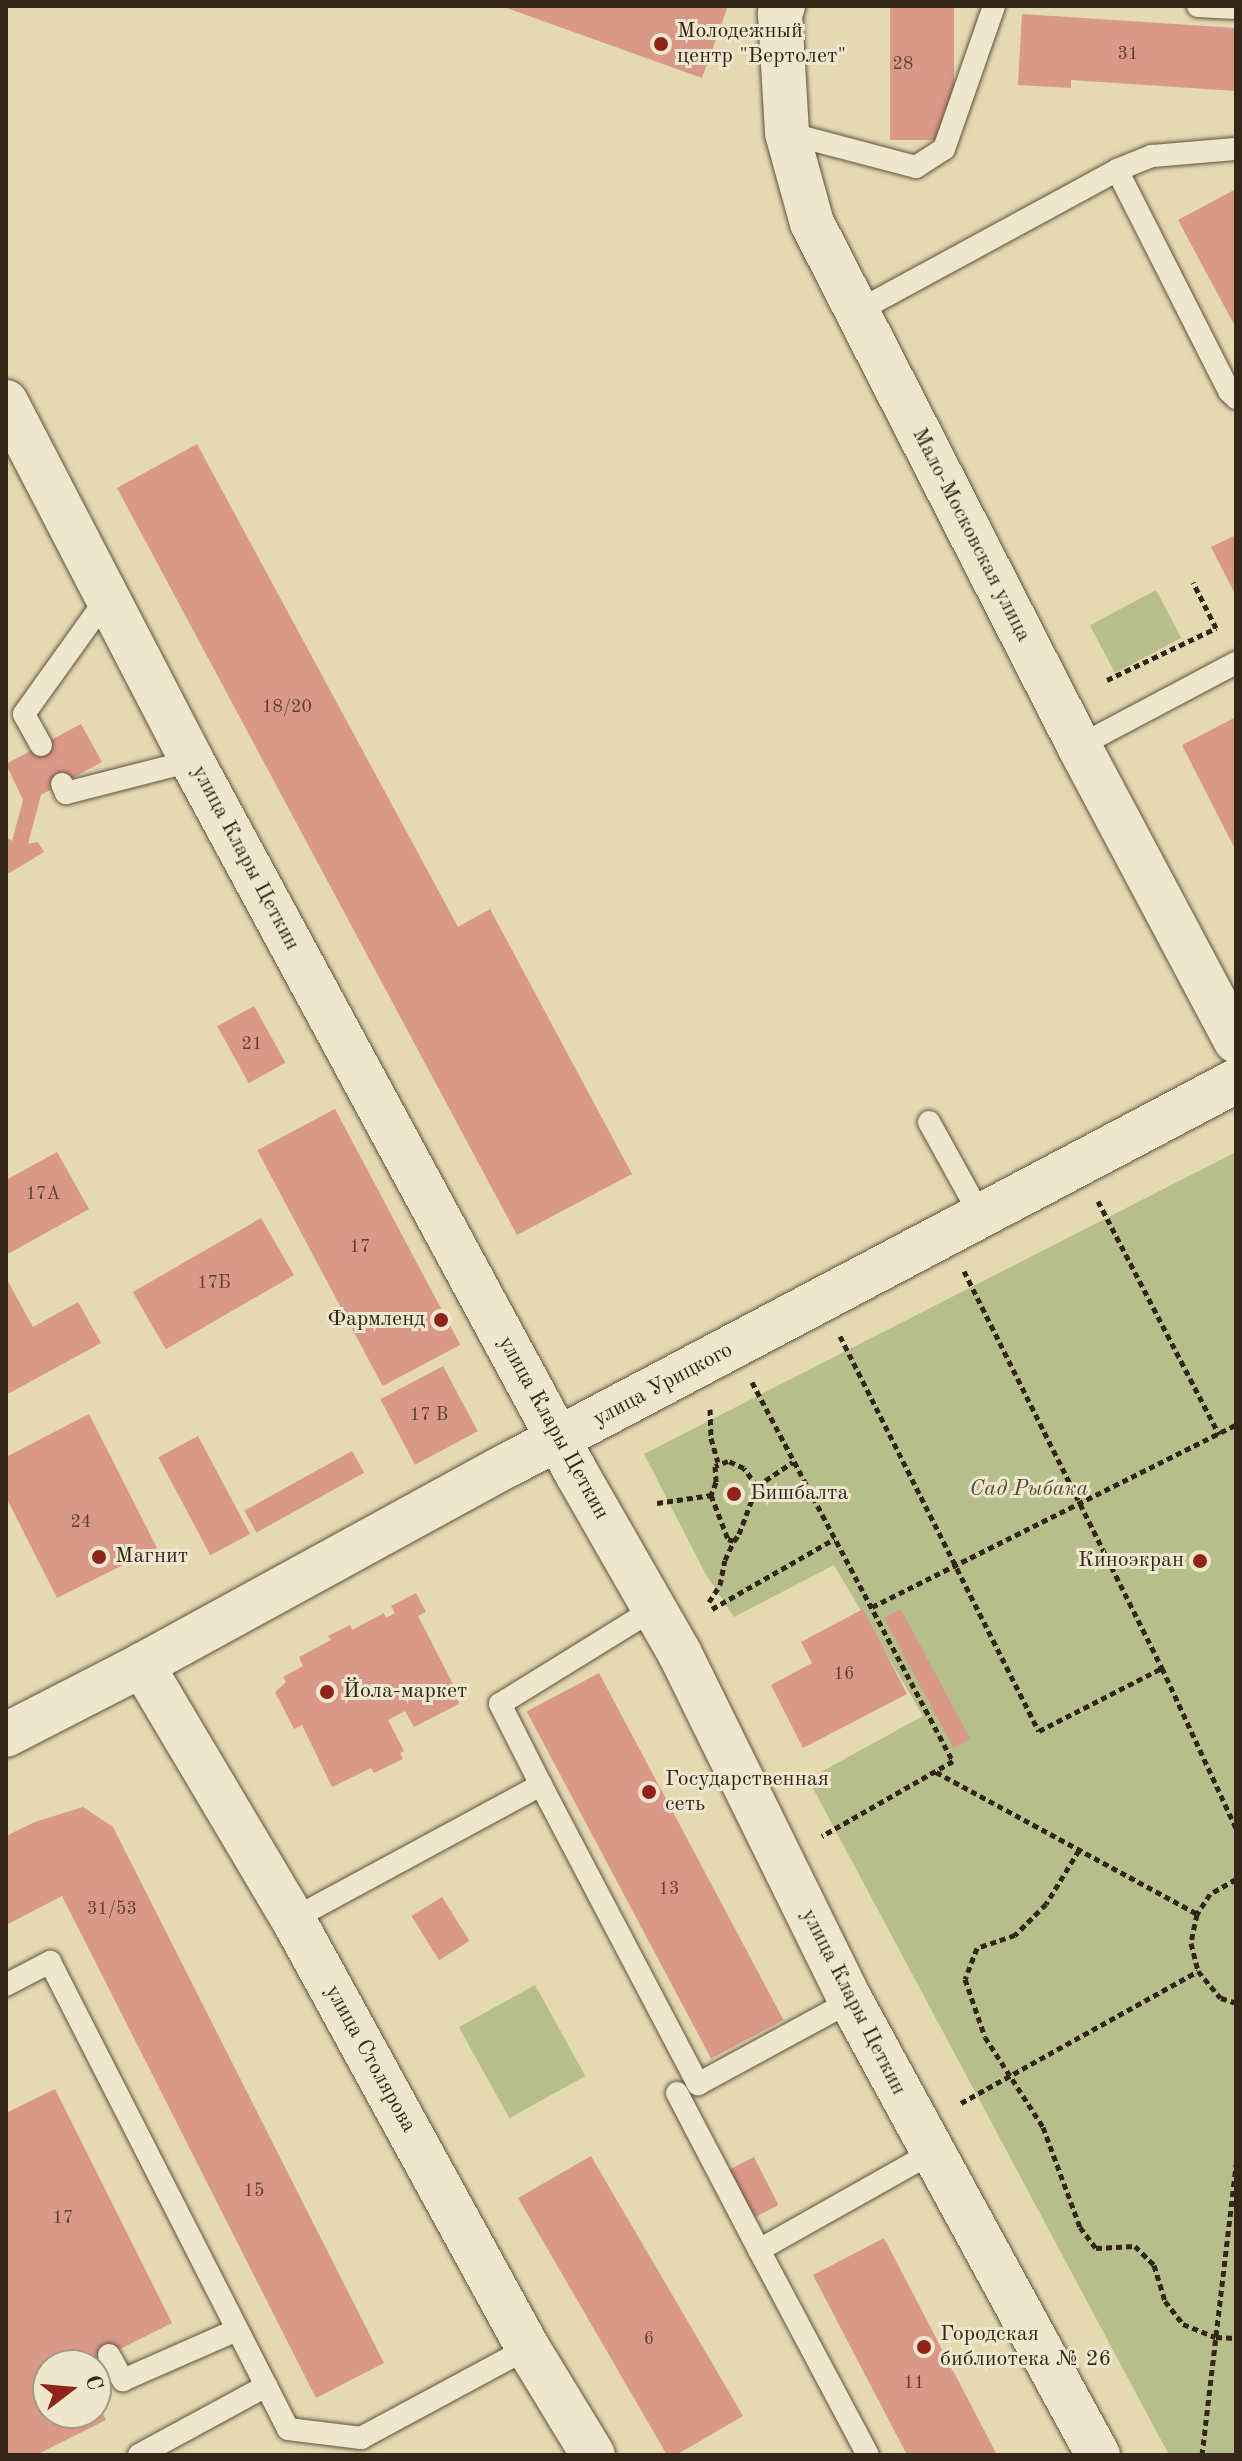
<!DOCTYPE html>
<meta charset="utf-8">
<style>
body{margin:0}
#map{position:relative;width:1242px;height:2461px;overflow:hidden;background:#e5d9b2;font-family:"Old Standard TT",serif}
div>[style]{position:absolute}
.green>*{inset:0;background:#b6bf8b;transform-origin:0 0}
.building>*{inset:0;background:#d99888;transform-origin:0 0}
.path>*{height:5px;margin-top:-2.5px;transform-origin:0;background:repeating-linear-gradient(90deg,#332518 0 6px,transparent 0 10px)}
.roads{filter:drop-shadow(0 0 2px #60523e) drop-shadow(0 0 2px #60523e)}
.service>*{height:22px;margin:-11px;padding:0 11px;transform-origin:11px;border-radius:11px;background:#eee6cd}
.minor>*{height:44px;margin:-22px;padding:0 22px;transform-origin:22px;border-radius:22px;background:#eee6cd}
.secondary>*{height:44px;margin:-22px;padding:0 22px;transform-origin:22px;border-radius:22px;background:#eee6cd}
.dots>*{width:22px;height:22px;translate:-50% -50%;box-sizing:border-box;border:4px solid #eee6cd;border-radius:50%}
span{translate:-50% -50%;white-space:nowrap;text-align:center;line-height:1.15;-webkit-text-stroke:6px #eee6cd;paint-order:stroke}
.number-label{font-size:18px;color:#5c4234}
.number-label span{-webkit-text-stroke-width:0}
.poi-label{font-size:22px;color:#332518}
.left{translate:0 -50%;text-align:left}
.right{translate:-100% -50%;text-align:right}
.street-label{font-size:22px;color:#332518}
.park-label{font-size:22px;color:#544c35;font-style:italic}
.frame{position:absolute;inset:0;border:8px solid #332518;pointer-events:none}
.north{position:absolute;left:32px;top:2349px;width:80px;height:80px;box-sizing:border-box;background:#eee6cd;border:2px solid #a39985;border-radius:50%;rotate:74deg;font-size:22px;font-weight:700;line-height:32px;text-align:center;color:#332518}
.north::after{content:'';display:block;margin:auto;width:28px;height:36px;background:#8f2418;clip-path:polygon(50% 0,100% 100%,50% 72%,0 100%)}
</style>
<div id="map">
<div class="green">
<div style="left:1156px;top:590px;width:54px;height:75px;rotate:62deg"></div>
<div style="clip-path:polygon(1236px 1152px,1236px 2455px,1169px 2455px,808px 1779px,923px 1716px,834px 1565px,734px 1617px,705px 1573px,644px 1454px)"></div>
<div style="left:535px;top:1985px;width:104px;height:87px;rotate:61deg"></div>
</div>
<div class="building">
<div style="clip-path:polygon(501px 6px,728px 6px,702px 78px)"></div>
<div style="left:890px;top:6px;width:64px;height:134px"></div>
<div style="clip-path:polygon(1022px 14px,1236px 28px,1236px 91px,1071px 80px,1071px 88px,1018px 85px)"></div>
<div style="clip-path:polygon(1236px 189px,1236px 328px,1178px 220px)"></div>
<div style="clip-path:polygon(197px 444px,458px 927px,490px 909px,632px 1174px,517px 1235px,117px 488px)"></div>
<div style="clip-path:polygon(1236px 535px,1236px 596px,1211px 547px)"></div>
<div style="clip-path:polygon(1236px 717px,1236px 851px,1182px 745px)"></div>
<div style="clip-path:polygon(81px 724px,102px 762px,41px 795px,28px 844px,38px 842px,44px 852px,6px 875px,6px 837px,12px 841px,23px 800px,6px 764px)"></div>
<div style="left:254px;top:1006px;width:65px;height:42px;rotate:61deg"></div>
<div style="left:335px;top:1109px;width:267px;height:88px;rotate:62deg"></div>
<div style="clip-path:polygon(57px 1152px,89px 1209px,6px 1255px,6px 1180px)"></div>
<div style="left:261px;top:1218px;width:66px;height:148px;rotate:60deg"></div>
<div style="clip-path:polygon(6px 1278px,33px 1327px,78px 1302px,101px 1343px,6px 1395px)"></div>
<div style="left:443px;top:1366px;width:74px;height:71px;rotate:62deg"></div>
<div style="clip-path:polygon(89px 1414px,157px 1548px,57px 1598px,6px 1497px,6px 1457px)"></div>
<div style="left:198px;top:1436px;width:111px;height:45px;rotate:62deg"></div>
<div style="left:352px;top:1451px;width:25px;height:123px;rotate:61deg"></div>
<div style="clip-path:polygon(416px 1593px,426px 1612px,418px 1616px,454px 1686px,459px 1704px,414px 1727px,405px 1711px,388px 1720px,404px 1751px,400px 1753px,403px 1759px,374px 1773px,371px 1768px,332px 1787px,302px 1725px,294px 1729px,275px 1692px,286px 1682px,283px 1677px,303px 1666px,299px 1657px,331px 1640px,328px 1636px,350px 1625px,352px 1630px,384px 1613px,386px 1618px,395px 1613px,391px 1606px)"></div>
<div style="clip-path:polygon(863px 1609px,907px 1694px,803px 1748px,771px 1685px,812px 1663px,801px 1642px)"></div>
<div style="left:901px;top:1609px;width:147px;height:19px;rotate:62deg"></div>
<div style="left:599px;top:1673px;width:393px;height:82px;rotate:62deg"></div>
<div style="clip-path:polygon(83px 1807px,113px 1827px,384px 2363px,316px 2398px,62px 1896px,6px 1925px,6px 1836px,35px 1822px)"></div>
<div style="left:442px;top:1897px;width:52px;height:36px;rotate:58deg"></div>
<div style="clip-path:polygon(55px 2089px,172px 2323px,88px 2365px,48px 2365px,48px 2413px,96px 2413px,96px 2400px,106px 2420px,36px 2455px,6px 2455px,6px 2113px)"></div>
<div style="clip-path:polygon(591px 2156px,743px 2416px,676px 2455px,667px 2455px,518px 2198px)"></div>
<div style="left:754px;top:2157px;width:54px;height:31px;rotate:63deg"></div>
<div style="clip-path:polygon(884px 2238px,997px 2455px,907px 2455px,813px 2275px)"></div>
</div>
<div class="path">
<div style="left:1107px;top:680px;width:121px;rotate:-25.5deg"></div>
<div style="left:1216px;top:628px;width:51px;rotate:-116.6deg"></div>
<div style="left:1098px;top:1201px;width:263px;rotate:62.6deg"></div>
<div style="left:964px;top:1271px;width:444px;rotate:63.5deg"></div>
<div style="left:1162px;top:1668px;width:176px;rotate:65.2deg"></div>
<div style="left:840px;top:1336px;width:442px;rotate:63.3deg"></div>
<div style="left:1039px;top:1731px;width:138px;rotate:-27.1deg"></div>
<div style="left:752px;top:1382px;width:429px;rotate:62.1deg"></div>
<div style="left:953px;top:1761px;width:151px;rotate:150.2deg"></div>
<div style="left:710px;top:1409px;width:29px;rotate:88deg"></div>
<div style="left:711px;top:1438px;width:25px;rotate:74deg"></div>
<div style="left:757px;top:1486px;width:22px;rotate:-126deg"></div>
<div style="left:744px;top:1468px;width:17px;rotate:-156deg"></div>
<div style="left:728px;top:1461px;width:14px;rotate:159deg"></div>
<div style="left:715px;top:1466px;width:16px;rotate:86deg"></div>
<div style="left:716px;top:1482px;width:14px;rotate:111deg"></div>
<div style="left:711px;top:1495px;width:47px;rotate:68.9deg"></div>
<div style="left:728px;top:1539px;width:6px;rotate:18deg"></div>
<div style="left:734px;top:1541px;width:9px;rotate:-54deg"></div>
<div style="left:739px;top:1534px;width:51px;rotate:-69.4deg"></div>
<div style="left:757px;top:1486px;width:43px;rotate:-33.7deg"></div>
<div style="left:657px;top:1503px;width:55px;rotate:-8.4deg"></div>
<div style="left:709px;top:1602px;width:20px;rotate:-57deg"></div>
<div style="left:720px;top:1585px;width:25px;rotate:-79deg"></div>
<div style="left:725px;top:1560px;width:21px;rotate:-65deg"></div>
<div style="left:872px;top:1607px;width:407px;rotate:-26.6deg"></div>
<div style="left:712px;top:1609px;width:141px;rotate:-29.8deg"></div>
<div style="left:936px;top:1772px;width:297px;rotate:28.5deg"></div>
<div style="left:1079px;top:1850px;width:63px;rotate:121.4deg"></div>
<div style="left:1046px;top:1904px;width:44px;rotate:135deg"></div>
<div style="left:1015px;top:1935px;width:40px;rotate:161.1deg"></div>
<div style="left:977px;top:1948px;width:33px;rotate:111deg"></div>
<div style="left:965px;top:1979px;width:61px;rotate:71deg"></div>
<div style="left:985px;top:2037px;width:107px;rotate:57.2deg"></div>
<div style="left:1043px;top:2127px;width:107px;rotate:69.7deg"></div>
<div style="left:1080px;top:2227px;width:26px;rotate:53deg"></div>
<div style="left:1096px;top:2248px;width:39px;rotate:-3deg"></div>
<div style="left:1135px;top:2246px;width:27px;rotate:45deg"></div>
<div style="left:1154px;top:2265px;width:38px;rotate:73deg"></div>
<div style="left:1165px;top:2301px;width:29px;rotate:52deg"></div>
<div style="left:1183px;top:2324px;width:35px;rotate:22deg"></div>
<div style="left:1216px;top:2337px;width:20px;rotate:3deg"></div>
<div style="left:1236px;top:1879px;width:30px;rotate:150deg"></div>
<div style="left:1210px;top:1894px;width:24px;rotate:123deg"></div>
<div style="left:1197px;top:1914px;width:30px;rotate:102deg"></div>
<div style="left:1191px;top:1943px;width:29px;rotate:76deg"></div>
<div style="left:1198px;top:1971px;width:35px;rotate:50deg"></div>
<div style="left:1221px;top:1998px;width:16px;rotate:18deg"></div>
<div style="left:961px;top:2103px;width:271px;rotate:-29.1deg"></div>
<div style="left:1202px;top:2455px;width:293px;rotate:-83.3deg"></div>
</div>
<div class="roads">
<div class="service">
<div style="left:1198px;top:6px;width:38px;rotate:3deg"></div>
<div style="left:787px;top:133px;width:133px;rotate:14.8deg"></div>
<div style="left:916px;top:167px;width:33px;rotate:-33deg"></div>
<div style="left:944px;top:149px;width:151px;rotate:-70.7deg"></div>
<div style="left:1117px;top:170px;width:248px;rotate:63.1deg"></div>
<div style="left:1229px;top:391px;width:10px;rotate:45deg"></div>
<div style="left:856px;top:312px;width:297px;rotate:-28.5deg"></div>
<div style="left:1117px;top:170px;width:38px;rotate:-22deg"></div>
<div style="left:1152px;top:156px;width:84px;rotate:-4.8deg"></div>
<div style="left:41px;top:745px;width:35px;rotate:-119deg"></div>
<div style="left:24px;top:714px;width:143px;rotate:-54.4deg"></div>
<div style="left:1079px;top:746px;width:178px;rotate:-27.9deg"></div>
<div style="left:62px;top:784px;width:10px;rotate:66deg"></div>
<div style="left:66px;top:793px;width:130px;rotate:-14.3deg"></div>
<div style="left:929px;top:1122px;width:110px;rotate:61.1deg"></div>
<div style="left:541px;top:1785px;width:338px;rotate:62.3deg"></div>
<div style="left:698px;top:2084px;width:174px;rotate:-28.5deg"></div>
<div style="left:293px;top:1919px;width:282px;rotate:-28.4deg"></div>
<div style="left:541px;top:1785px;width:91px;rotate:-116.8deg"></div>
<div style="left:500px;top:1704px;width:181px;rotate:-31.7deg"></div>
<div style="left:6px;top:1985px;width:50px;rotate:-27.6deg"></div>
<div style="left:50px;top:1962px;width:524px;rotate:62.99deg"></div>
<div style="left:288px;top:2429px;width:74px;rotate:7deg"></div>
<div style="left:361px;top:2438px;width:190px;rotate:-28.3deg"></div>
<div style="left:677px;top:2093px;width:177px;rotate:62.4deg"></div>
<div style="left:109px;top:2355px;width:29px;rotate:61deg"></div>
<div style="left:123px;top:2380px;width:124px;rotate:-23.7deg"></div>
<div style="left:139px;top:2455px;width:145px;rotate:-28.5deg"></div>
<div style="left:868px;top:2455px;width:232px;rotate:-118deg"></div>
<div style="left:759px;top:2250px;width:197px;rotate:-29.4deg"></div>
</div>
<div class="minor">
<div style="left:783px;top:6px;width:9px;rotate:111deg"></div>
<div style="left:780px;top:14px;width:119px;rotate:86.6deg"></div>
<div style="left:787px;top:133px;width:93px;rotate:74.5deg"></div>
<div style="left:812px;top:223px;width:587px;rotate:62.95deg"></div>
<div style="left:1079px;top:746px;width:334px;rotate:62deg"></div>
<div style="left:142px;top:1665px;width:295px;rotate:59.3deg"></div>
<div style="left:293px;top:1919px;width:489px;rotate:61.3deg"></div>
<div style="left:528px;top:2348px;width:125px;rotate:58.7deg"></div>
<div style="left:6px;top:1735px;width:153px;rotate:-27.2deg"></div>
<div style="left:142px;top:1665px;width:417px;rotate:-28.7deg"></div>
<div style="left:508px;top:1465px;width:823px;rotate:-27.81deg"></div>
</div>
<div class="secondary">
<div style="left:6px;top:402px;width:404px;rotate:62.6deg"></div>
<div style="left:192px;top:761px;width:810px;rotate:61.63deg"></div>
<div style="left:577px;top:1474px;width:207px;rotate:60.2deg"></div>
<div style="left:680px;top:1654px;width:387px;rotate:63.8deg"></div>
<div style="left:851px;top:2001px;width:517px;rotate:61.45deg"></div>
</div>
</div>
<div class="dots">
<div style="left:661px;top:44px;background:#8f2418"></div>
<div style="left:441px;top:1320px;background:#8f2418"></div>
<div style="left:734px;top:1494px;background:#8f2418"></div>
<div style="left:99px;top:1557px;background:#8f2418"></div>
<div style="left:1200px;top:1561px;background:#8f2418"></div>
<div style="left:327px;top:1692px;background:#8f2418"></div>
<div style="left:649px;top:1792px;background:#8f2418"></div>
<div style="left:924px;top:2347px;background:#8f2418"></div>
</div>
<div class="number-label">
<span style="left:1128px;top:54px">31</span>
<span style="left:903px;top:64px">28</span>
<span style="left:287px;top:707px">18/20</span>
<span style="left:252px;top:1044px">21</span>
<span style="left:43px;top:1194px">17А</span>
<span style="left:360px;top:1247px">17</span>
<span style="left:214px;top:1283px">17Б</span>
<span style="left:429px;top:1415px">17 В</span>
<span style="left:81px;top:1522px">24</span>
<span style="left:844px;top:1674px">16</span>
<span style="left:669px;top:1889px">13</span>
<span style="left:112px;top:1909px">31/53</span>
<span style="left:254px;top:2191px">15</span>
<span style="left:63px;top:2218px">17</span>
<span style="left:649px;top:2339px">6</span>
<span style="left:914px;top:2383px">11</span>
</div>
<div class="poi-label">
<span class="left" style="left:677px;top:44px">Молодежный<br>центр "Вертолет"</span>
<span class="right" style="left:425px;top:1320px">Фармленд</span>
<span class="left" style="left:750px;top:1494px">Бишбалта</span>
<span class="left" style="left:115px;top:1557px">Магнит</span>
<span class="right" style="left:1184px;top:1561px">Киноэкран</span>
<span class="left" style="left:343px;top:1692px">Йола-маркет</span>
<span class="left" style="left:665px;top:1792px">Государственная<br>сеть</span>
<span class="left" style="left:940px;top:2347px">Городская<br>библиотека № 26</span>
</div>
<div class="street-label">
<span style="left:971px;top:535px;rotate:63deg">Мало-Московская улица</span>
<span style="left:245px;top:858px;rotate:62deg">улица Клары Цеткин</span>
<span style="left:663px;top:1385px;rotate:-28deg">улица Урицкого</span>
<span style="left:553px;top:1428px;rotate:61deg">улица Клары Цеткин</span>
<span style="left:853px;top:2002px;rotate:63deg">улица Клары Цеткин</span>
<span style="left:370px;top:2059px;rotate:61deg">улица Столярова</span>
</div>
<div class="park-label">
<span style="left:1029px;top:1490px">Сад Рыбака</span>
</div>
<div class="frame"></div>
<div class="north">С</div>
</div>
